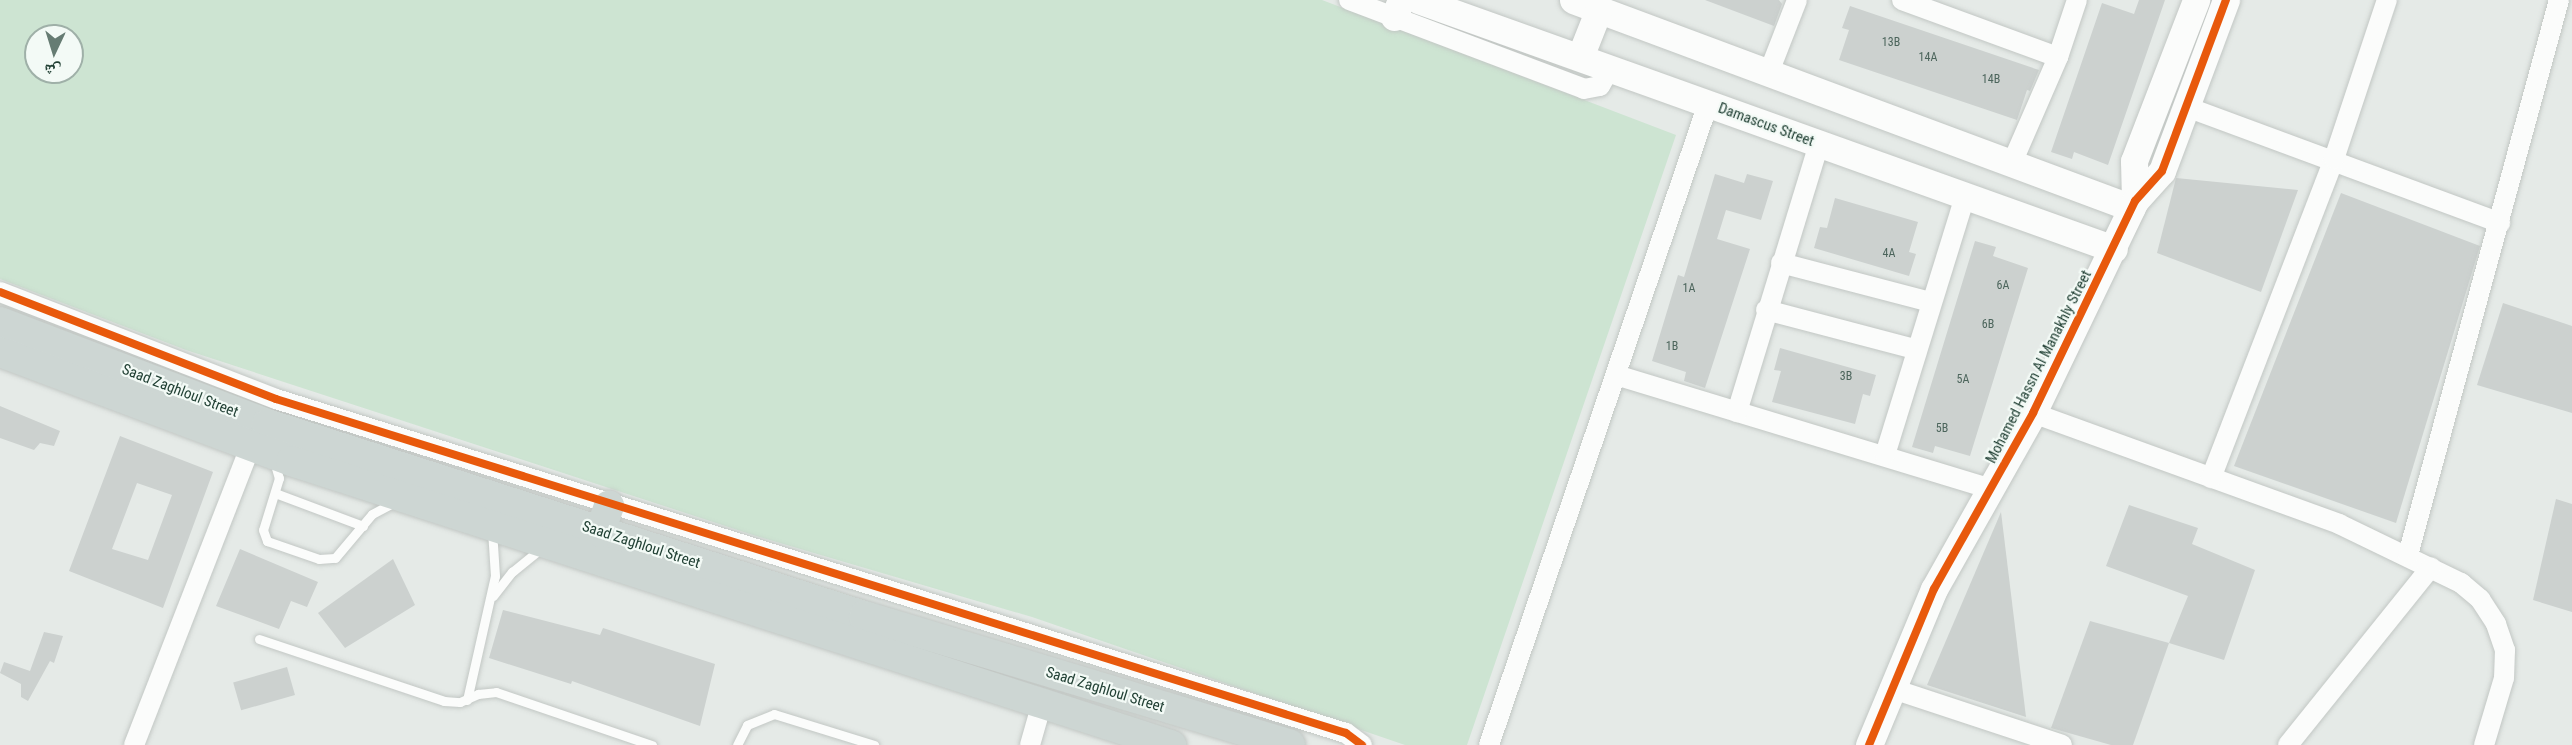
<!DOCTYPE html>
<meta charset="utf-8">
<style>
body{margin:0}
#map{position:relative;width:2572px;height:745px;overflow:hidden;background:#e5eae7;font-family:"Roboto Condensed","Noto Naskh Arabic",sans-serif}
div>[style]{position:absolute}
.green>*{inset:0;background:#cde4d2}
.building>*{inset:0;background:#ccd1cf;transform-origin:0 0}
.roads{filter:drop-shadow(0 0 2px #c2c7c4) drop-shadow(0 0 2px #c2c7c4)}
.lane>*{height:9px;margin:-4.5px;padding:0 4.5px;transform-origin:4.5px;border-radius:4.5px;background:#fbfcfb}
.street>*{height:20px;margin:-10px;padding:0 10px;transform-origin:10px;border-radius:10px;background:#fbfcfb}
.secondary>*{height:27px;margin:-13.5px;padding:0 13.5px;transform-origin:13.5px;border-radius:13.5px;background:#fbfcfb}
.primary>*{height:30px;margin:-15px;padding:0 15px;transform-origin:15px;border-radius:15px;background:#cdd6d3}
.cycleway>*{height:8px;margin:-4px;padding:0 4px;transform-origin:4px;border-radius:4px;background:#e8590c}
span{translate:-50% -50%;white-space:nowrap;text-align:center;line-height:1.15;-webkit-text-stroke:4.5px #f3faf6;paint-order:stroke}
.number-label{font-size:12px;color:#4c655c}
.number-label span{-webkit-text-stroke-width:0}
.street-label{font-size:15px;color:#214034}
.north{position:absolute;left:24px;top:24px;width:60px;height:60px;box-sizing:border-box;background:#f3faf6;border:2px solid #9fb0a8;border-radius:50%;rotate:184deg;font-size:16px;font-weight:700;line-height:24px;text-align:center;color:#214034}
.north::after{content:'';display:block;margin:auto;width:21px;height:27px;background:#667c73;clip-path:polygon(50% 0,100% 100%,50% 72%,0 100%)}
</style>
<div id="map">
<div class="green">
<div style="clip-path:polygon(evenodd,0 0,1322px 0,1676px 135px,1467px 745px,1405px 745px,1032px 617px,756px 536px,186px 350px,0 279px,0 0,36px 36px,72px 36px,72px 72px,36px 72px,36px 36px)"></div>
</div>
<div class="building">
<div style="clip-path:polygon(1705px 0,1779px 0,1782px 4px,1774px 26px)"></div>
<div style="clip-path:polygon(2139px 0,2165px 0,2108px 165px,2074px 152px,2072px 159px,2051px 152px,2102px 3px,2134px 14px)"></div>
<div style="clip-path:polygon(1850px 6px,2039px 70px,2030px 91px,2027px 90px,2017px 120px,1839px 60px,1849px 30px,1842px 28px)"></div>
<div style="clip-path:polygon(1715px 174px,1744px 183px,1747px 174px,1773px 181px,1761px 220px,1726px 210px,1717px 239px,1750px 249px,1705px 388px,1684px 381px,1686px 372px,1652px 361px,1678px 275px,1684px 277px)"></div>
<div style="clip-path:polygon(2176px 178px,2298px 190px,2261px 292px,2157px 253px)"></div>
<div style="clip-path:polygon(2341px 193px,2480px 246px,2396px 523px,2234px 466px)"></div>
<div style="clip-path:polygon(1835px 198px,1918px 222px,1909px 252px,1916px 254px,1909px 276px,1814px 248px,1820px 227px,1827px 228px)"></div>
<div style="clip-path:polygon(1975px 241px,1996px 247px,1993px 256px,2028px 268px,1970px 456px,1935px 446px,1933px 453px,1912px 447px)"></div>
<div style="clip-path:polygon(2503px 303px,2572px 326px,2572px 413px,2477px 385px)"></div>
<div style="clip-path:polygon(1780px 348px,1876px 375px,1870px 396px,1863px 394px,1855px 424px,1772px 402px,1781px 371px,1774px 370px)"></div>
<div style="clip-path:polygon(0 406px,60px 431px,54px 446px,40px 443px,34px 450px,0 438px)"></div>
<div style="clip-path:polygon(evenodd,120px 436px,213px 472px,163px 608px,69px 571px,120px 436px,137px 483px,172px 495px,148px 560px,112px 549px,137px 483px)"></div>
<div style="clip-path:polygon(2556px 499px,2572px 504px,2572px 612px,2533px 600px)"></div>
<div style="clip-path:polygon(2129px 505px,2198px 528px,2192px 544px,2255px 570px,2224px 660px,2169px 643px,2188px 596px,2106px 566px)"></div>
<div style="clip-path:polygon(2001px 512px,2026px 717px,1927px 685px)"></div>
<div style="clip-path:polygon(240px 549px,318px 582px,307px 607px,291px 601px,279px 629px,216px 606px)"></div>
<div style="clip-path:polygon(393px 559px,415px 605px,345px 648px,318px 613px)"></div>
<div style="clip-path:polygon(503px 610px,600px 635px,603px 628px,715px 664px,700px 726px,572px 681px,571px 684px,489px 658px)"></div>
<div style="clip-path:polygon(2090px 621px,2169px 643px,2133px 745px,2111px 745px,2051px 728px)"></div>
<div style="clip-path:polygon(44px 632px,63px 636px,54px 663px,50px 661px,28px 701px,21px 697px,21px 684px,0 673px,4px 662px,30px 671px)"></div>
<div style="left:287px;top:667px;width:29px;height:56px;rotate:74deg"></div>
</div>
<div class="roads">
<div class="lane">
<div style="left:274px;top:461px;width:18px;rotate:74deg"></div>
<div style="left:279px;top:478px;width:54px;rotate:107.1deg"></div>
<div style="left:263px;top:530px;width:12px;rotate:70deg"></div>
<div style="left:267px;top:541px;width:55px;rotate:19.1deg"></div>
<div style="left:319px;top:559px;width:16px;rotate:-4deg"></div>
<div style="left:335px;top:558px;width:57px;rotate:-49.9deg"></div>
<div style="left:372px;top:514px;width:24px;rotate:-28deg"></div>
<div style="left:275px;top:493px;width:94px;rotate:20.6deg"></div>
<div style="left:493px;top:596px;width:31px;rotate:-52deg"></div>
<div style="left:512px;top:572px;width:36px;rotate:-39deg"></div>
<div style="left:259px;top:639px;width:195px;rotate:18.5deg"></div>
<div style="left:444px;top:701px;width:16px;rotate:4deg"></div>
<div style="left:460px;top:702px;width:20px;rotate:-24deg"></div>
<div style="left:478px;top:694px;width:18px;rotate:-6deg"></div>
<div style="left:496px;top:692px;width:165px;rotate:18.8deg"></div>
<div style="left:467px;top:700px;width:127px;rotate:-77.3deg"></div>
<div style="left:495px;top:576px;width:46px;rotate:-93.7deg"></div>
<div style="left:737px;top:745px;width:22px;rotate:-63deg"></div>
<div style="left:747px;top:725px;width:29px;rotate:-22deg"></div>
<div style="left:774px;top:714px;width:105px;rotate:17.2deg"></div>
</div>
<div class="street">
<div style="left:1349px;top:0;width:251px;rotate:20.7deg"></div>
<div style="left:1584px;top:89px;width:16px;rotate:-11deg"></div>
<div style="left:1600px;top:86px;width:21px;rotate:-61deg"></div>
<div style="left:1902px;top:0;width:166px;rotate:20.1deg"></div>
<div style="left:1769px;top:72px;width:77px;rotate:-68.7deg"></div>
<div style="left:2187px;top:107px;width:334px;rotate:20.3deg"></div>
<div style="left:2012px;top:163px;width:116px;rotate:-66.5deg"></div>
<div style="left:2058px;top:57px;width:60px;rotate:-71.6deg"></div>
<div style="left:1781px;top:263px;width:155px;rotate:14.6deg"></div>
<div style="left:0;top:292px;width:296px;rotate:21.2deg"></div>
<div style="left:276px;top:399px;width:1121px;rotate:17.34deg"></div>
<div style="left:1346px;top:733px;width:20px;rotate:37deg"></div>
<div style="left:1766px;top:310px;width:154px;rotate:14.7deg"></div>
<div style="left:1616px;top:375px;width:393px;rotate:16.9deg"></div>
<div style="left:1737px;top:412px;width:280px;rotate:-73deg"></div>
<div style="left:2033px;top:413px;width:326px;rotate:19.9deg"></div>
<div style="left:2339px;top:524px;width:136px;rotate:25.8deg"></div>
<div style="left:2461px;top:583px;width:25px;rotate:40deg"></div>
<div style="left:2480px;top:599px;width:30px;rotate:57deg"></div>
<div style="left:2496px;top:624px;width:28px;rotate:71deg"></div>
<div style="left:2505px;top:650px;width:28px;rotate:92deg"></div>
<div style="left:2504px;top:678px;width:70px;rotate:106.6deg"></div>
<div style="left:1885px;top:455px;width:271px;rotate:-72.8deg"></div>
<div style="left:2211px;top:478px;width:342px;rotate:-68.9deg"></div>
<div style="left:2334px;top:159px;width:168px;rotate:-71.6deg"></div>
<div style="left:2408px;top:555px;width:575px;rotate:-74.78deg"></div>
<div style="left:1890px;top:688px;width:181px;rotate:18.3deg"></div>
<div style="left:134px;top:745px;width:319px;rotate:-68.7deg"></div>
<div style="left:1030px;top:745px;width:44px;rotate:-74.1deg"></div>
<div style="left:1489px;top:745px;width:677px;rotate:-71.14deg"></div>
<div style="left:2288px;top:745px;width:228px;rotate:-51.2deg"></div>
</div>
<div class="secondary">
<div style="left:1418px;top:0;width:739px;rotate:19.69deg"></div>
<div style="left:1573px;top:0;width:596px;rotate:20.41deg"></div>
<div style="left:1394px;top:17px;width:18px;rotate:-68deg"></div>
<div style="left:1580px;top:57px;width:52px;rotate:-68.4deg"></div>
<div style="left:2135px;top:201px;width:40px;rotate:-91.4deg"></div>
<div style="left:2134px;top:161px;width:173px;rotate:-68.9deg"></div>
<div style="left:1869px;top:745px;width:169px;rotate:-67.4deg"></div>
<div style="left:1934px;top:589px;width:202px;rotate:-60.6deg"></div>
<div style="left:2033px;top:413px;width:235px;rotate:-64.3deg"></div>
<div style="left:2135px;top:201px;width:40px;rotate:-48deg"></div>
<div style="left:2162px;top:171px;width:183px;rotate:-69.5deg"></div>
</div>
<div class="primary">
<div style="left:0;top:322px;width:286px;rotate:20.9deg"></div>
<div style="left:267px;top:424px;width:627px;rotate:17.83deg"></div>
<div style="left:864px;top:616px;width:445px;rotate:16.8deg"></div>
<div style="left:0;top:352px;width:311px;rotate:20.5deg"></div>
<div style="left:291px;top:461px;width:925px;rotate:17.89deg"></div>
<div style="left:600px;top:532px;width:28px;rotate:-71deg"></div>
</div>
</div>
<div class="cycleway">
<div style="left:0;top:292px;width:296px;rotate:21.2deg"></div>
<div style="left:276px;top:399px;width:1121px;rotate:17.34deg"></div>
<div style="left:1346px;top:733px;width:20px;rotate:37deg"></div>
<div style="left:1869px;top:745px;width:169px;rotate:-67.4deg"></div>
<div style="left:1934px;top:589px;width:202px;rotate:-60.6deg"></div>
<div style="left:2033px;top:413px;width:235px;rotate:-64.3deg"></div>
<div style="left:2135px;top:201px;width:40px;rotate:-48deg"></div>
<div style="left:2162px;top:171px;width:183px;rotate:-69.5deg"></div>
</div>
<div class="number-label">
<span style="left:1891px;top:43px">13B</span>
<span style="left:1928px;top:58px">14A</span>
<span style="left:1991px;top:80px">14B</span>
<span style="left:1889px;top:254px">4A</span>
<span style="left:2003px;top:286px">6A</span>
<span style="left:1689px;top:289px">1A</span>
<span style="left:1988px;top:325px">6B</span>
<span style="left:1672px;top:347px">1B</span>
<span style="left:1846px;top:377px">3B</span>
<span style="left:1963px;top:380px">5A</span>
<span style="left:1942px;top:429px">5B</span>
</div>
<div class="street-label">
<span style="left:1766px;top:125px;rotate:20deg">Damascus Street</span>
<span style="left:2039px;top:367px;rotate:-63deg">Mohamed Hassn Al Manakhly Street</span>
<span style="left:180px;top:391px;rotate:21deg">Saad Zaghloul Street</span>
<span style="left:641px;top:545px;rotate:18deg">Saad Zaghloul Street</span>
<span style="left:1105px;top:690px;rotate:17deg">Saad Zaghloul Street</span>
</div>
<div class="north">ش</div>
</div>
